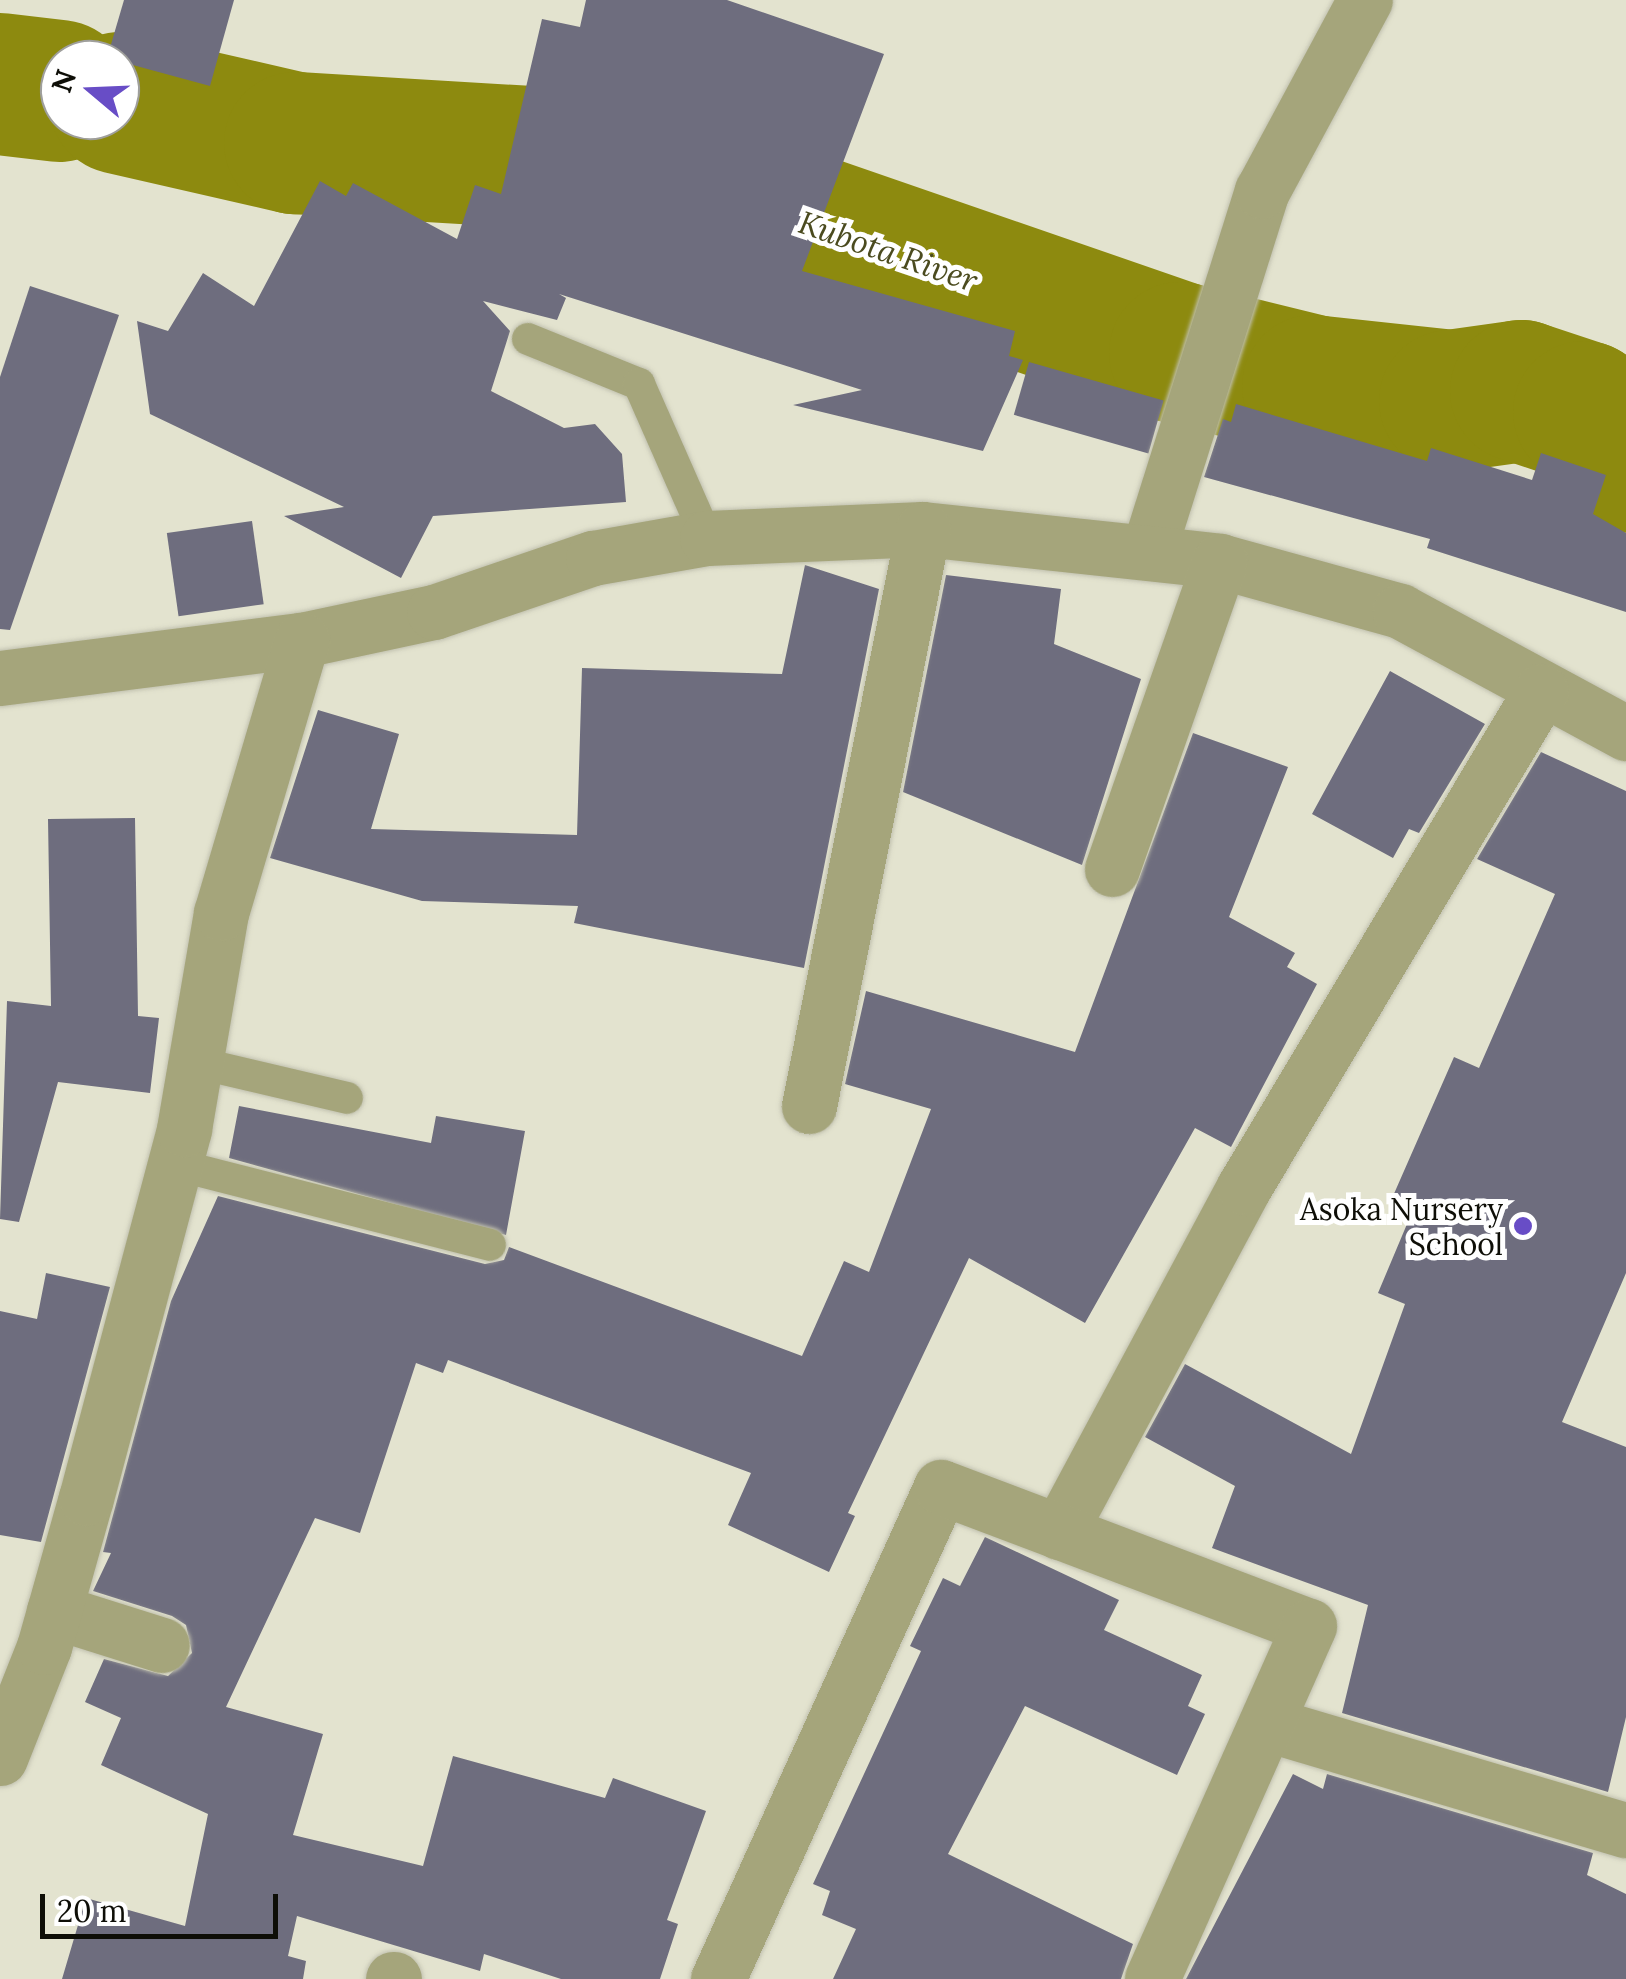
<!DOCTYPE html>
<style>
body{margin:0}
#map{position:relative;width:1626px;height:1979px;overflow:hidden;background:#e3e3cf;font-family:Lora,serif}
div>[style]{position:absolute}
.river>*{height:142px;margin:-71px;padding:0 71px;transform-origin:71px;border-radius:71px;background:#8d8a0f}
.building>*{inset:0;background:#6e6d7e;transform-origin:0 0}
.roads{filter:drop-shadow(0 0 2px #c1c1af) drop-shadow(0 0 2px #c1c1af)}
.lane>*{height:32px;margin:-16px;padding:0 16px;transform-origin:16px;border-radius:16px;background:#a5a57b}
.street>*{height:55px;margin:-27.5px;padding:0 27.5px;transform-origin:27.5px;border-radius:27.5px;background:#a5a57b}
.dots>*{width:28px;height:28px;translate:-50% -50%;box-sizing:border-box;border:5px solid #fff;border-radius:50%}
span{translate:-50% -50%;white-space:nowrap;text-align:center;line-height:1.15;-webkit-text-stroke:10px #fff;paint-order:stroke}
.poi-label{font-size:30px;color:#0e0e07}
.right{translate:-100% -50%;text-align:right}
.water-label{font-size:32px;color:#4b4b1f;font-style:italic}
.north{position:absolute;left:40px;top:40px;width:100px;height:100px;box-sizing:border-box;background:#fff;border:2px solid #9f9f9c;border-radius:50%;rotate:289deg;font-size:28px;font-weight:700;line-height:40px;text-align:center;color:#0e0e07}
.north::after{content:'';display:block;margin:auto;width:35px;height:45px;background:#684dc6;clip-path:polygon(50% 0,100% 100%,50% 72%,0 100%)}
.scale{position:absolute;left:40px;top:1894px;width:238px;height:45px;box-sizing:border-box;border:5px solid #0e0e07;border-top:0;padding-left:12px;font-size:30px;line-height:35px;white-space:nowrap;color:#0e0e07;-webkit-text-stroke:8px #fff;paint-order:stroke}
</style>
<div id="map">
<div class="river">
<div style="left:0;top:84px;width:60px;rotate:6.7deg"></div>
<div style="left:120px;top:103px;width:180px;rotate:12.9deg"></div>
<div style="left:295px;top:143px;width:336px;rotate:3.4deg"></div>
<div style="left:630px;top:163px;width:582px;rotate:19.06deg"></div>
<div style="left:1180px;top:353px;width:137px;rotate:13.9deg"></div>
<div style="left:1313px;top:386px;width:138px;rotate:6.2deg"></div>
<div style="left:1450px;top:401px;width:72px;rotate:-8deg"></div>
<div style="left:1521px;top:391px;width:66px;rotate:18.4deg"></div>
<div style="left:1584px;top:412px;width:65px;rotate:50deg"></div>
</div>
<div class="building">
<div style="clip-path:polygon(124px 0,234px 0,210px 86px,107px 58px)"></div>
<div style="clip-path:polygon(586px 0,727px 0,884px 54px,802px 271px,1015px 331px,1009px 356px,1023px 360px,983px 451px,793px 405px,862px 390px,559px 294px,566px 298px,557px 320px,483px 301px,510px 331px,491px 391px,564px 428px,595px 424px,622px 454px,626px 502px,433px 516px,401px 578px,284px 516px,344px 507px,150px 414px,137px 321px,168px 331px,203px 273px,254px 306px,320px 181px,346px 196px,353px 183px,457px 239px,475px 185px,501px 194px,542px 19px,580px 27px)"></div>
<div style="clip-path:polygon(30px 286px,119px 315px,10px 630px,0 629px,0 377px)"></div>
<div style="left:1029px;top:362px;width:140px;height:55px;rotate:16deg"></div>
<div style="clip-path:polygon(1236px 404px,1427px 461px,1431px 448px,1532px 480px,1541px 453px,1606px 475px,1593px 514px,1626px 533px,1626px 612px,1427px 548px,1430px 539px,1204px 477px,1223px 419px,1231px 422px)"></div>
<div style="left:252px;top:521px;width:84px;height:86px;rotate:82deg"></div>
<div style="clip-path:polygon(805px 565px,879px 589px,804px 968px,574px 923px,578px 906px,422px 901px,270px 858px,318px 710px,399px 734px,371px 829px,577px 835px,582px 668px,782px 674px)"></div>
<div style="clip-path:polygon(946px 575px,1061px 589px,1054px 644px,1141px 679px,1082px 865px,903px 792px)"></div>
<div style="clip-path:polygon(1390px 671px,1485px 724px,1419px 833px,1409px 829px,1393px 858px,1312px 814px)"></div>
<div style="clip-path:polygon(1193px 733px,1288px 767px,1229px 917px,1295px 953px,1287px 967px,1317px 984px,1231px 1147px,1195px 1128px,1085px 1323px,969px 1258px,848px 1513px,855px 1516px,829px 1572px,728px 1525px,751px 1473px,448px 1360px,443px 1373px,416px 1363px,360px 1533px,315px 1518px,226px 1707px,323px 1734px,293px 1835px,423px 1866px,453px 1756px,605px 1798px,613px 1778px,706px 1811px,667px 1920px,678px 1924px,660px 1979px,561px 1979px,484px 1954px,480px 1971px,297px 1916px,288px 1956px,306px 1961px,303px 1979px,62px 1979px,86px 1898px,185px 1926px,208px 1814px,101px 1765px,121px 1718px,85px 1702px,104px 1659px,168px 1676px,192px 1653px,186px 1625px,172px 1616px,93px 1591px,111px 1553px,103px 1552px,171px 1301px,218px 1196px,485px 1264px,504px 1260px,509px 1247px,802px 1356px,844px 1261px,869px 1272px,931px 1109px,845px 1084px,866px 991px,1075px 1052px)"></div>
<div style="clip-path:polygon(1541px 752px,1626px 791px,1626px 1273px,1562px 1422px,1626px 1447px,1626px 1717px,1608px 1792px,1342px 1713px,1368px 1605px,1212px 1548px,1235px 1486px,1145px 1437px,1185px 1364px,1351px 1454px,1405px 1304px,1378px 1293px,1415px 1205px,1393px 1196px,1454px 1057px,1479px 1068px,1555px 894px,1477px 859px)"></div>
<div style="clip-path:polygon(135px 818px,138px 1016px,159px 1018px,150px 1093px,58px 1082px,19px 1222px,0 1219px,7px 1001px,51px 1006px,48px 819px)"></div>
<div style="clip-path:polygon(239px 1106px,431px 1143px,436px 1116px,525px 1131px,506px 1235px,229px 1158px)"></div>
<div style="clip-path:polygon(46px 1273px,110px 1287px,41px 1542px,0 1535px,0 1311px,37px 1319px)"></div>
<div style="clip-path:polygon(985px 1537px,1119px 1600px,1104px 1630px,1202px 1675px,1188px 1706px,1205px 1714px,1177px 1775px,1025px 1706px,948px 1854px,1133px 1944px,1121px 1979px,833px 1979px,856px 1929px,822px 1915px,830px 1891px,813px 1884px,921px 1651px,910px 1646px,943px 1578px,960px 1586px)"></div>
<div style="clip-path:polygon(1293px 1774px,1323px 1789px,1327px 1774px,1593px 1853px,1587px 1875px,1626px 1894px,1626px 1979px,1186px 1979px)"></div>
</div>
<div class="roads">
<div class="lane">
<div style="left:528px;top:339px;width:120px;rotate:22.1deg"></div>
<div style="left:639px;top:384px;width:168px;rotate:66.2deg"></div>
<div style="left:194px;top:1062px;width:157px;rotate:13.2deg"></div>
<div style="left:173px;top:1164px;width:327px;rotate:14.3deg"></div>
</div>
<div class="street">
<div style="left:1148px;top:552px;width:379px;rotate:-72.5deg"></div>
<div style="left:1262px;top:191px;width:217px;rotate:-61.7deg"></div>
<div style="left:0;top:678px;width:304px;rotate:-7.2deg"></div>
<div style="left:302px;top:640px;width:135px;rotate:-12deg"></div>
<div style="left:434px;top:612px;width:168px;rotate:-18.8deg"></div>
<div style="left:593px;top:558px;width:116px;rotate:-10deg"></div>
<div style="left:707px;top:538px;width:216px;rotate:-2.4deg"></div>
<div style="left:923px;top:529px;width:299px;rotate:6.1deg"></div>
<div style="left:1220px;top:561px;width:187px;rotate:15.5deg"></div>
<div style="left:1400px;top:611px;width:257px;rotate:28.4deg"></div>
<div style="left:1112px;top:869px;width:326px;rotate:-70.7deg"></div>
<div style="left:809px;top:1106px;width:588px;rotate:-78.82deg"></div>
<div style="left:1059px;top:1532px;width:391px;rotate:-61.8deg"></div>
<div style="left:1244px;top:1187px;width:578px;rotate:-59.09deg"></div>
<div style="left:54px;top:1611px;width:113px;rotate:17.5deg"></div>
<div style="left:1267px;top:1724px;width:374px;rotate:16.5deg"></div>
<div style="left:0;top:1758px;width:119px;rotate:-68.4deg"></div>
<div style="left:44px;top:1647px;width:155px;rotate:-74.3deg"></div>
<div style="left:86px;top:1498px;width:382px;rotate:-75.1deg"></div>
<div style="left:184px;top:1129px;width:219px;rotate:-80.3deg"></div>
<div style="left:221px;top:913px;width:285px;rotate:-73.5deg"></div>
<div style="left:393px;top:1979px;width:1px"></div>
<div style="left:718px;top:1979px;width:540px;rotate:-65.62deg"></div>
<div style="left:941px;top:1487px;width:393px;rotate:20.7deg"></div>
<div style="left:1309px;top:1626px;width:386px;rotate:114deg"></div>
</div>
</div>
<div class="dots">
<div style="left:1523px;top:1226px;background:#684dc6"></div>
</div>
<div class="poi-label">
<span class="right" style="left:1503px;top:1226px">Asoka Nursery<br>School</span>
</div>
<div class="water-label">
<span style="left:888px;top:252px;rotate:19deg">Kubota River</span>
</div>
<div class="north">N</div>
<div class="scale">20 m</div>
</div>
